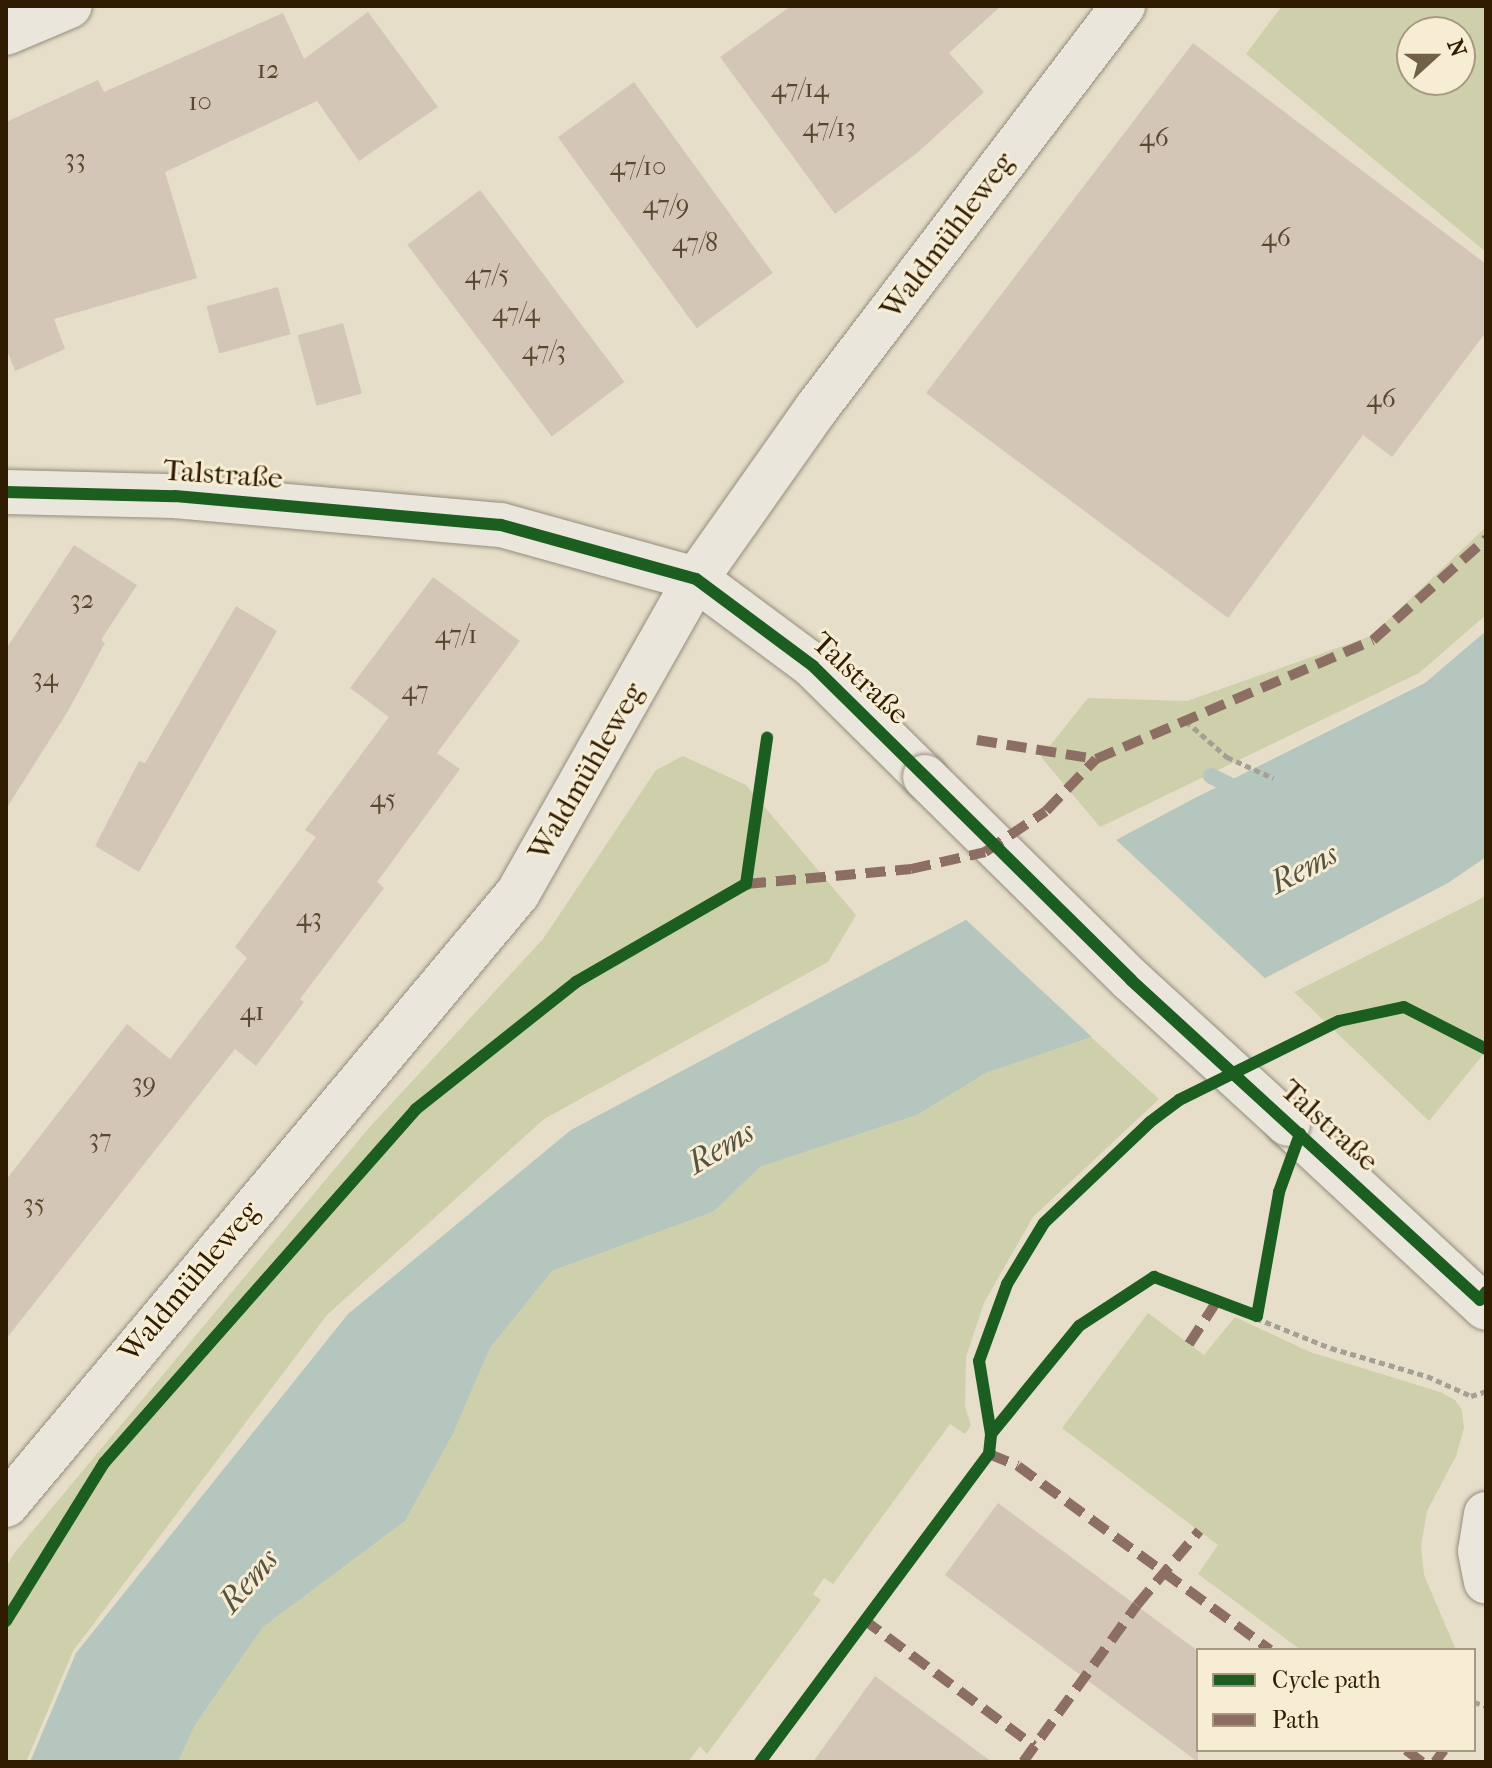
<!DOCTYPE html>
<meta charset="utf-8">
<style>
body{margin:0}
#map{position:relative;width:1492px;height:1768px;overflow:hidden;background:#e6dec9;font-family:"IM FELL French Canon",serif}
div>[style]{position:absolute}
.green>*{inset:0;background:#cdd0ab}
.water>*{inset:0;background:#b4c6be}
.pier>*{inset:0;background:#e6dec9}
.stream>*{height:16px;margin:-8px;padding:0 8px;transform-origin:8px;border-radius:8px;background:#b4c6be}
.building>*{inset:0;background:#d3c6b6;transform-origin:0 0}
.path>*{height:5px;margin-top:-2.5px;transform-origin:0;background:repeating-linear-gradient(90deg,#a5a095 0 6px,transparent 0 10px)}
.roads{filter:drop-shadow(0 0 2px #948d7d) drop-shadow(0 0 2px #948d7d)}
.minor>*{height:44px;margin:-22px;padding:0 22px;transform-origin:22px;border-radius:22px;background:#ebe6dc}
.tertiary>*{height:44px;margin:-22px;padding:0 22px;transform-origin:22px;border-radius:22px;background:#ebe6dc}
.bridges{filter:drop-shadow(0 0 2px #948d7d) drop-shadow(0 0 2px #948d7d)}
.tertiary-bridge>*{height:44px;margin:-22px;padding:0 22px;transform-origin:22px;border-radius:22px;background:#ebe6dc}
.quiet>*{height:10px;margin-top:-5px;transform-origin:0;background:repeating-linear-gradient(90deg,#8d6e63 0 20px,transparent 0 30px)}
.cycleway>*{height:12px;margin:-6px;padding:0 6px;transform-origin:6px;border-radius:6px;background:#1b5e20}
span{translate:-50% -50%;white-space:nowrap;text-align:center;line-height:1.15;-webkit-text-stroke:6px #f7edd4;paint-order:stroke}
.number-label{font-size:26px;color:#59462e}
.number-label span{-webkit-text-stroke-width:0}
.street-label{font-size:30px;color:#301c00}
.water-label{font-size:32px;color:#575441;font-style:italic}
.frame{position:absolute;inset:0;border:8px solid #301c00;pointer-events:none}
.legend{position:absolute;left:1196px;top:1648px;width:280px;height:104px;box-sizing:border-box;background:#f7edd4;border:2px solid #a7997f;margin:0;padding:10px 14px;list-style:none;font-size:24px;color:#301c00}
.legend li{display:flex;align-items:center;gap:16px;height:40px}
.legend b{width:40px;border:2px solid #a7997f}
.north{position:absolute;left:1396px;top:16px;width:80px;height:80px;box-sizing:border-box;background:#f7edd4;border:2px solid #a7997f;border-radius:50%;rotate:69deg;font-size:22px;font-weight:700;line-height:32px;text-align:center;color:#301c00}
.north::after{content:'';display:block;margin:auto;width:28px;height:36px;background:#706046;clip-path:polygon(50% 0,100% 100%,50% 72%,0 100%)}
</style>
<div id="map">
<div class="green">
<div style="clip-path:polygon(evenodd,1282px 6px,1486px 6px,1486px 252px,1246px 54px,1282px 6px,1460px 32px,1460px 80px,1412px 80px,1412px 32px,1460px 32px)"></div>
<div style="clip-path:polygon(1486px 527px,1486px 615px,1419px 673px,1100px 827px,1041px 757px,1088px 698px,1187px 701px,1371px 636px)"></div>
<div style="clip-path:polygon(683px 756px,746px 785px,856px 915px,828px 962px,544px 1119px,327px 1315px,73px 1651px,26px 1762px,6px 1762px,6px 1567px,15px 1552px,368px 1129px,543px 939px,656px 770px)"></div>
<div style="clip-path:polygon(1486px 896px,1486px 1051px,1429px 1121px,1294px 992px)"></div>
<div style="clip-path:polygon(1091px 1037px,1159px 1099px,1033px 1217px,984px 1303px,966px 1357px,965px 1407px,971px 1425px,965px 1434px,950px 1424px,833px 1584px,824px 1578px,813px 1594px,821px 1600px,707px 1754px,700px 1746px,688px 1762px,178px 1762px,195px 1725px,263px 1627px,405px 1521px,453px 1434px,490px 1348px,552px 1271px,713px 1212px,760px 1167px,917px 1115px,986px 1073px)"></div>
<div style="clip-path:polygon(1148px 1313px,1204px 1355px,1235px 1317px,1310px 1352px,1440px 1392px,1455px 1400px,1462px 1410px,1464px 1428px,1456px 1456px,1427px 1511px,1421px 1546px,1424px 1575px,1456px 1650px,1301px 1650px,1198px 1574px,1218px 1545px,1062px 1428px)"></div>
</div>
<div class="water">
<div style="clip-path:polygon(1486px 631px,1486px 857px,1448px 883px,1265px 978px,986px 1073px,917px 1115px,760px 1167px,713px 1212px,552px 1271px,490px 1348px,453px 1434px,405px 1521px,263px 1627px,195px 1725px,178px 1762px,30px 1762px,76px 1653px,348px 1314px,571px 1130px,1193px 799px,1425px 683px)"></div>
</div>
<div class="pier">
<div style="clip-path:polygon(1113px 837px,1268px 981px,1095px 1040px,963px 917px)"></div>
</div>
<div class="stream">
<div style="left:1211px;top:776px;width:37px;rotate:26deg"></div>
</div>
<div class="building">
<div style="clip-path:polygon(791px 6px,1001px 6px,949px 53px,984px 92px,917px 153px,835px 214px,720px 57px)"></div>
<div style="clip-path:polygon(368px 12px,438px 107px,359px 161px,317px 101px,165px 172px,197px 278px,54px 319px,65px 349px,15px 371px,6px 347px,6px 122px,98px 80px,104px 92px,283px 13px,304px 59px)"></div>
<div style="clip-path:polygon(1193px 43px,1486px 264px,1486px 332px,1392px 457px,1363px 435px,1228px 618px,926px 393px)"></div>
<div style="left:634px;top:82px;width:236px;height:94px;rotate:54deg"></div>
<div style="left:480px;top:190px;width:240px;height:91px;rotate:53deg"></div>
<div style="left:278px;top:287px;width:49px;height:74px;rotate:75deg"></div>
<div style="left:343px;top:323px;width:73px;height:47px;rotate:75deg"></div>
<div style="clip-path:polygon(74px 545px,137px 585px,101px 640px,105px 643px,68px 711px,6px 809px,6px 649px)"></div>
<div style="clip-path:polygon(433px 577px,520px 641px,437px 753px,460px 769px,377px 882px,384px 888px,300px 999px,304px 1002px,256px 1066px,235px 1049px,6px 1339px,6px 1180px,127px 1024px,170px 1059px,247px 958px,235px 947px,316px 837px,305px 830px,389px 717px,350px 688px)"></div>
<div style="clip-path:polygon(236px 606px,277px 631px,139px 872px,95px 846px,139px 761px,145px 763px)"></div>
<div style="clip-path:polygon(998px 1503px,1198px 1651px,1198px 1762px,945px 1575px)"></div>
<div style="clip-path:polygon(875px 1676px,992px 1762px,813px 1762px)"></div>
</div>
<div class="path">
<div style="left:1186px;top:721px;width:55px;rotate:41.3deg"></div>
<div style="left:1227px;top:757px;width:51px;rotate:24.5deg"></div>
<div style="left:1282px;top:1049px;width:64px;rotate:-26.2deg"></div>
<div style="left:1339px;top:1021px;width:66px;rotate:-12.2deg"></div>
<div style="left:1404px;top:1007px;width:92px;rotate:27.1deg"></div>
<div style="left:1257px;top:1316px;width:130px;rotate:-79.4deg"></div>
<div style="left:991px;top:1433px;width:139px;rotate:-50.6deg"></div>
<div style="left:1079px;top:1326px;width:90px;rotate:-33.2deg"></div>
<div style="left:1154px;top:1277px;width:191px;rotate:21.9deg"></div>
<div style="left:1331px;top:1348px;width:100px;rotate:16.3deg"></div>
<div style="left:1427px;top:1376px;width:48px;rotate:24.4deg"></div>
<div style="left:1471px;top:1396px;width:16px;rotate:-18deg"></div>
<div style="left:1474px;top:1702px;width:13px;rotate:18deg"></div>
<div style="left:760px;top:1762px;width:384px;rotate:-53.4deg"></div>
<div style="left:989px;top:1454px;width:20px;rotate:-84deg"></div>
<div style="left:991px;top:1434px;width:74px;rotate:-99.3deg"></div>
<div style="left:979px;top:1361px;width:82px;rotate:-70deg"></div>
<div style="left:1007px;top:1284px;width:71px;rotate:-58.8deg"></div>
<div style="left:1044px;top:1223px;width:146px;rotate:-43.6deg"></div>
<div style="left:1150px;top:1122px;width:42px;rotate:-36.3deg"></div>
</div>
<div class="roads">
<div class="minor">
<div style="left:6px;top:33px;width:69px;rotate:-22.9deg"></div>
<div style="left:6px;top:1505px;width:798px;rotate:-50.08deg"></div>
<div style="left:518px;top:893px;width:361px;rotate:-60.5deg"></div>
<div style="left:696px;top:579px;width:208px;rotate:-54.8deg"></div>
<div style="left:816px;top:409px;width:507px;rotate:-52.7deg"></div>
</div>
<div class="tertiary">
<div style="left:6px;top:492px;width:169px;rotate:1.4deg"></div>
<div style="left:175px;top:496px;width:327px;rotate:5.1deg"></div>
<div style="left:501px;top:525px;width:202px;rotate:15.5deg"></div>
<div style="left:696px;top:579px;width:146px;rotate:36.6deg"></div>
<div style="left:813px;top:666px;width:158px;rotate:44.7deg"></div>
<div style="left:1288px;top:1124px;width:270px;rotate:42.9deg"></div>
<div style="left:1486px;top:1514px;width:37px;rotate:99deg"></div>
<div style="left:1480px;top:1551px;width:31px;rotate:79deg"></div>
</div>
</div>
<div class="bridges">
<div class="tertiary-bridge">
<div style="left:925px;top:777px;width:289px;rotate:44.6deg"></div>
<div style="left:1131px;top:980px;width:213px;rotate:42.5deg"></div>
</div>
</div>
<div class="quiet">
<div style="left:977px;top:740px;width:121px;rotate:9.1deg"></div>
<div style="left:740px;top:888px;width:7px;rotate:-34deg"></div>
<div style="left:746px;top:884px;width:166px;rotate:-5.2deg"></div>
<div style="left:911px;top:869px;width:76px;rotate:-12.9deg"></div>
<div style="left:985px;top:852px;width:73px;rotate:-33.9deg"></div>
<div style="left:1046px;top:811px;width:72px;rotate:-46.1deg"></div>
<div style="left:1096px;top:759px;width:301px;rotate:-23.2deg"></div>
<div style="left:1373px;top:640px;width:152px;rotate:-41.8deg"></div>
<div style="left:1189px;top:1344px;width:51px;rotate:-56.9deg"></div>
<div style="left:989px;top:1454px;width:31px;rotate:22deg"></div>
<div style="left:1018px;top:1466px;width:312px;rotate:36.1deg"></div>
<div style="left:863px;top:1619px;width:213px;rotate:36.6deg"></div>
<div style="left:1406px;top:1750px;width:20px;rotate:37deg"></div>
<div style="left:1023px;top:1762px;width:194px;rotate:-54deg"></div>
<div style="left:1137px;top:1605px;width:97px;rotate:-50deg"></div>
<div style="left:1435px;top:1762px;width:15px;rotate:-53deg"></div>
</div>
<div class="cycleway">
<div style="left:6px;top:492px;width:169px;rotate:1.4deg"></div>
<div style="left:175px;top:496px;width:327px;rotate:5.1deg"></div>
<div style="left:501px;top:525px;width:202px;rotate:15.5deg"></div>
<div style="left:696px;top:579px;width:146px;rotate:36.6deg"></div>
<div style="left:813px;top:666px;width:447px;rotate:44.6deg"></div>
<div style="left:1131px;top:980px;width:473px;rotate:42.5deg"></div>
<div style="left:1480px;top:1300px;width:10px;rotate:-53deg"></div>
<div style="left:991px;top:1434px;width:139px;rotate:-50.8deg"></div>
<div style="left:1079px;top:1326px;width:90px;rotate:-33.2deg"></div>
<div style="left:1154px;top:1277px;width:110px;rotate:20.7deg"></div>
<div style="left:1257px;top:1316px;width:126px;rotate:-79.9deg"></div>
<div style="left:1279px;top:1192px;width:62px;rotate:-70.1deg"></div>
<div style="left:6px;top:1621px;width:186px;rotate:-58.2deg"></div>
<div style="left:104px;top:1463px;width:472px;rotate:-48.6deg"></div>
<div style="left:416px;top:1109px;width:204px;rotate:-38.4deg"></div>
<div style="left:576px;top:982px;width:196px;rotate:-30deg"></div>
<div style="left:746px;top:884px;width:148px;rotate:-81.8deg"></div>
<div style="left:760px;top:1762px;width:384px;rotate:-53.4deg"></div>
<div style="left:989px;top:1454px;width:20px;rotate:-84deg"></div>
<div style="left:991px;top:1434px;width:74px;rotate:-99.3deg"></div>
<div style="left:979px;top:1361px;width:82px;rotate:-70deg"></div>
<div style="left:1007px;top:1284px;width:71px;rotate:-58.8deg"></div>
<div style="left:1044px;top:1223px;width:146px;rotate:-43.6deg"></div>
<div style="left:1150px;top:1122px;width:36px;rotate:-37deg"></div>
<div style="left:1179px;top:1100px;width:178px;rotate:-26.3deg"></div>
<div style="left:1339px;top:1021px;width:66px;rotate:-12.2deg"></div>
<div style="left:1404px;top:1007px;width:92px;rotate:27.1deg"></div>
</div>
<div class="number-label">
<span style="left:268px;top:70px">12</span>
<span style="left:800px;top:89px">47/14</span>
<span style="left:200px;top:102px">10</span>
<span style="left:829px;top:128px">47/13</span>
<span style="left:1154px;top:138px">46</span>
<span style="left:75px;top:159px">33</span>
<span style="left:638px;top:167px">47/10</span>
<span style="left:666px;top:205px">47/9</span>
<span style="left:1276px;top:238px">46</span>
<span style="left:695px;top:243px">47/8</span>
<span style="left:487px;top:275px">47/5</span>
<span style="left:516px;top:313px">47/4</span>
<span style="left:544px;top:351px">47/3</span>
<span style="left:1381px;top:399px">46</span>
<span style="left:82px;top:600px">32</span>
<span style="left:456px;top:635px">47/1</span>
<span style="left:45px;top:678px">34</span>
<span style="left:415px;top:691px">47</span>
<span style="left:383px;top:799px">45</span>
<span style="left:309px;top:918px">43</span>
<span style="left:252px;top:1012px">41</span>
<span style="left:144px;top:1083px">39</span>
<span style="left:100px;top:1139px">37</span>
<span style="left:34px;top:1204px">35</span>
</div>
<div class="street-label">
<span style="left:948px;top:236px;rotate:-53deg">Waldmühleweg</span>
<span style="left:223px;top:475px;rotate:4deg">Talstraße</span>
<span style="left:860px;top:679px;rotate:43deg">Talstraße</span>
<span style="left:587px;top:772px;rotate:-60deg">Waldmühleweg</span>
<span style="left:1329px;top:1126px;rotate:42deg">Talstraße</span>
<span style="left:190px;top:1282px;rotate:-50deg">Waldmühleweg</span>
</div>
<div class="water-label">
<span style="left:1304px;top:869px;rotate:-28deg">Rems</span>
<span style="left:721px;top:1148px;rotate:-31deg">Rems</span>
<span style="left:249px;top:1581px;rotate:-49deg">Rems</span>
</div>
<div class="frame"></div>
<ul class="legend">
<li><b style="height:10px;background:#1b5e20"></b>Cycle path</li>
<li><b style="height:10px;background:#8d6e63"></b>Path</li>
</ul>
<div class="north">N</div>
</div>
